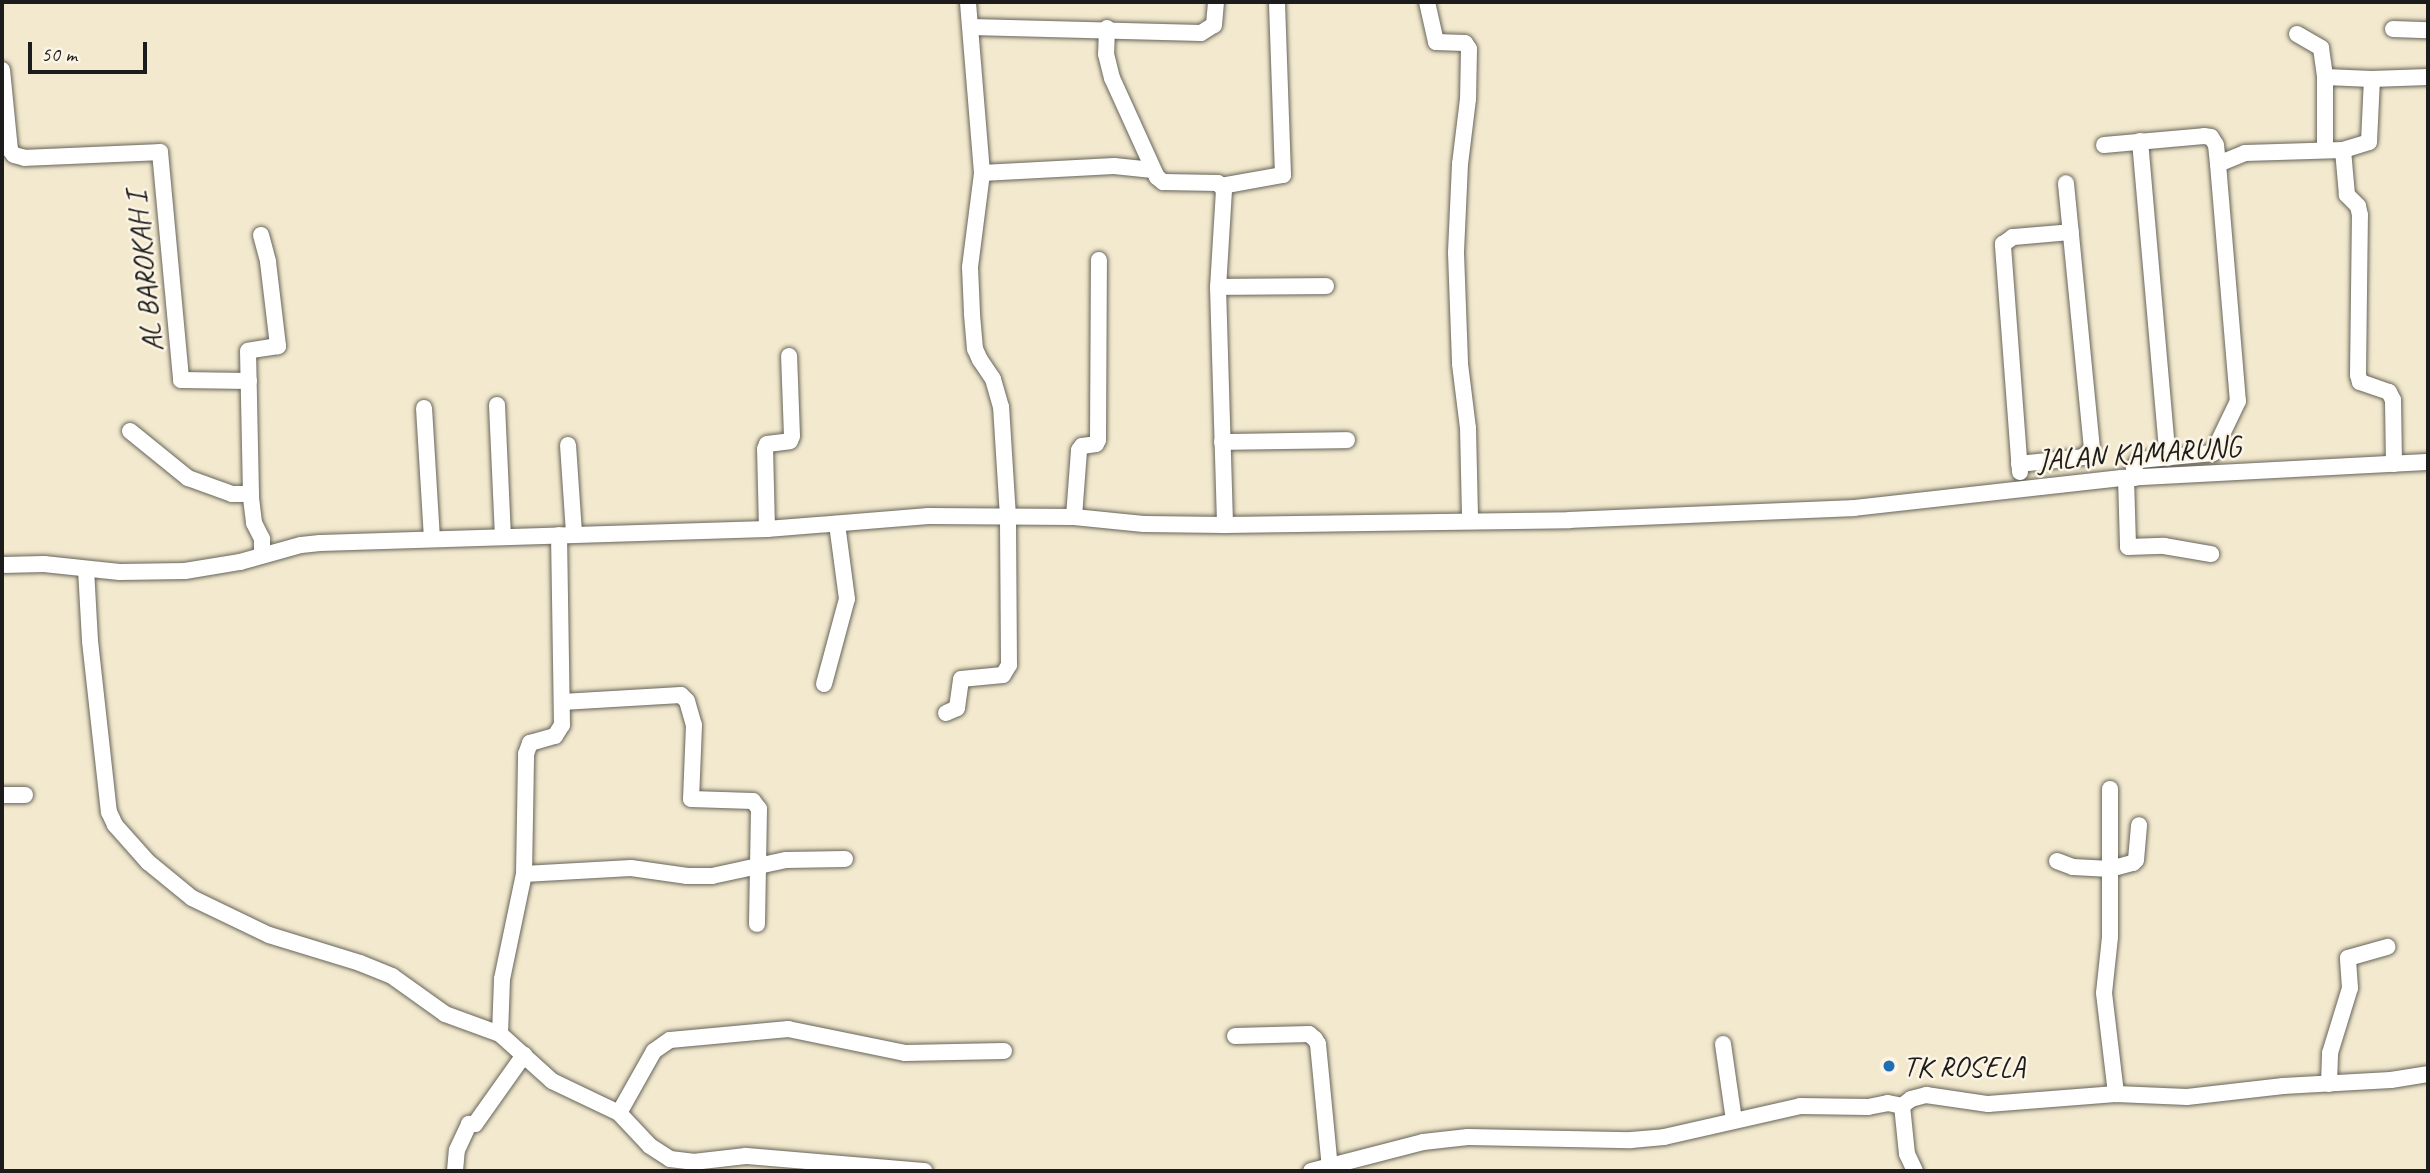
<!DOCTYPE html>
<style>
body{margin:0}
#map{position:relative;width:2430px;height:1173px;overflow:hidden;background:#f2e9ce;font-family:Caveat,sans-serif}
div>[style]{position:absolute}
.roads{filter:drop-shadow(0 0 2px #67645a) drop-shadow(0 0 2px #67645a)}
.street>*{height:16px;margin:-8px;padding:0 8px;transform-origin:8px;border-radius:8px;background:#fff}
.dots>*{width:19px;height:19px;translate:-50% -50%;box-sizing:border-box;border:4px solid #fcf5e5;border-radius:50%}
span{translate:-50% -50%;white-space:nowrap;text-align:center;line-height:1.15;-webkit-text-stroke:5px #fcf5e5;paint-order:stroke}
.street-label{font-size:30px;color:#1c1c1c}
.poi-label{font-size:30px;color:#1c1c1c}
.left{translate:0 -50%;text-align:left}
.frame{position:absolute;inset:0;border:4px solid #1c1c1c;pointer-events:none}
.scale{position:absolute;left:28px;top:42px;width:119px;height:32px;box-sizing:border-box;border:4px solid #1c1c1c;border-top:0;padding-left:9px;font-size:21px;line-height:24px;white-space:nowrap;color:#1c1c1c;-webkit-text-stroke:5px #fcf5e5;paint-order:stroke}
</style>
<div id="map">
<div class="roads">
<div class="street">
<div style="left:1427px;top:2px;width:41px;rotate:77.3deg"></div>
<div style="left:1436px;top:42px;width:29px;rotate:2deg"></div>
<div style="left:1465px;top:43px;width:7px;rotate:56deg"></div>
<div style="left:1469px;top:49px;width:50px;rotate:91.1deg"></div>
<div style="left:1468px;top:99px;width:65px;rotate:97deg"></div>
<div style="left:1460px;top:164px;width:89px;rotate:92.6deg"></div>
<div style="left:1456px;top:253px;width:111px;rotate:87.9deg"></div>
<div style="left:1460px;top:364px;width:64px;rotate:82.9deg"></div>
<div style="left:1468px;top:428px;width:91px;rotate:88.7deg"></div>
<div style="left:971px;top:27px;width:230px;rotate:1.5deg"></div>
<div style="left:1201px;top:33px;width:15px;rotate:-32deg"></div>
<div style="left:1214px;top:25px;width:23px;rotate:-85deg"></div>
<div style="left:1107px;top:28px;width:26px;rotate:92deg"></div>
<div style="left:1106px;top:54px;width:25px;rotate:76deg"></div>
<div style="left:1112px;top:78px;width:109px;rotate:65.6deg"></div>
<div style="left:1157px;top:177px;width:8px;rotate:40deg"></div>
<div style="left:1163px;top:182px;width:55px;rotate:1deg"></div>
<div style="left:1218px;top:183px;width:9px;rotate:49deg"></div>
<div style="left:1224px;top:190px;width:97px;rotate:93.5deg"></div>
<div style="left:1218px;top:287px;width:238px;rotate:88.3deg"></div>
<div style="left:2393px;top:29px;width:35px;rotate:2deg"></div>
<div style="left:2297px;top:34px;width:28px;rotate:30deg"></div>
<div style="left:2321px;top:48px;width:29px;rotate:82deg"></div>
<div style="left:2325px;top:77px;width:47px;rotate:2.4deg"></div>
<div style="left:2px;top:70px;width:80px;rotate:84.3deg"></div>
<div style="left:10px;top:150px;width:6px;rotate:51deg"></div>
<div style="left:14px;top:155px;width:11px;rotate:15deg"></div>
<div style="left:25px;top:158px;width:135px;rotate:-2.5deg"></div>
<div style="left:160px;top:152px;width:229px;rotate:84.7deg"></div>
<div style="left:181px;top:380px;width:68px;rotate:0.8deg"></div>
<div style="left:2140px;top:141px;width:318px;rotate:85deg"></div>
<div style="left:2104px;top:145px;width:100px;rotate:-5.1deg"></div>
<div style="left:2204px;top:136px;width:7px;rotate:8deg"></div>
<div style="left:2211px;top:137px;width:9px;rotate:58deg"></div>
<div style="left:2216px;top:145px;width:19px;rotate:84deg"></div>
<div style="left:2218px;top:164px;width:238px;rotate:85.2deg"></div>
<div style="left:2238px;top:401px;width:58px;rotate:115.7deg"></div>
<div style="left:2213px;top:453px;width:74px;rotate:174.6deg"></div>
<div style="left:2139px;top:460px;width:9px;rotate:126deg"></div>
<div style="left:2134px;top:467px;width:11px;rotate:85deg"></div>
<div style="left:2325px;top:148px;width:71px;rotate:-90deg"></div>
<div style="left:2218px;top:164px;width:29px;rotate:-22deg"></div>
<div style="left:2245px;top:153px;width:98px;rotate:-1.8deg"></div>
<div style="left:982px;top:173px;width:132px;rotate:-3deg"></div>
<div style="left:1114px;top:166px;width:39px;rotate:6deg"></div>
<div style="left:1221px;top:186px;width:63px;rotate:-10.1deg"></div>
<div style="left:1283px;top:175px;width:173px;rotate:-92deg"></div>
<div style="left:261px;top:235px;width:28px;rotate:75deg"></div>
<div style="left:268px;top:262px;width:85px;rotate:83.2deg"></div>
<div style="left:278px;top:346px;width:30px;rotate:171deg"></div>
<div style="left:248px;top:351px;width:147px;rotate:88.8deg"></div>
<div style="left:251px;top:498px;width:25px;rotate:83deg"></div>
<div style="left:254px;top:523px;width:18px;rotate:63deg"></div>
<div style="left:262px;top:539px;width:16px;rotate:90deg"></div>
<div style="left:1218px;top:287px;width:108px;rotate:-0.5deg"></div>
<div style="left:497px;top:405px;width:131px;rotate:87.4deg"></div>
<div style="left:424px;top:408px;width:130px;rotate:86.5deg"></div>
<div style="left:130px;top:431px;width:75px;rotate:39deg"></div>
<div style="left:188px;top:478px;width:47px;rotate:20deg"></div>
<div style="left:232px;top:494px;width:19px"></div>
<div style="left:1222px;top:442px;width:125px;rotate:-0.9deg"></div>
<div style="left:568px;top:445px;width:89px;rotate:86.1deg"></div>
<div style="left:2019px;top:464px;width:64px;rotate:-6.2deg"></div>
<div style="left:2083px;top:457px;width:12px;rotate:-42deg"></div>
<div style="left:2092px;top:449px;width:267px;rotate:-95.6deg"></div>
<div style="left:2394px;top:464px;width:64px;rotate:-90.9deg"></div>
<div style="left:2393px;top:400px;width:9px;rotate:-117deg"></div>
<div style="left:2389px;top:392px;width:31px;rotate:-161deg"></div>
<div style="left:2360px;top:382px;width:7px;rotate:-106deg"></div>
<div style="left:2358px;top:375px;width:160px;rotate:-89.3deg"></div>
<div style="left:2360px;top:215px;width:9px;rotate:-103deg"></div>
<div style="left:2358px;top:206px;width:16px;rotate:-135deg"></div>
<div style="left:2347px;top:195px;width:45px;rotate:-95.1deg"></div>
<div style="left:2343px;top:150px;width:27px;rotate:-17deg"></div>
<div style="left:2369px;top:142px;width:63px;rotate:-87.3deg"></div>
<div style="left:2372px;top:79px;width:56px;rotate:-2deg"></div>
<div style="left:2020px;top:472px;width:229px;rotate:-94.3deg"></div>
<div style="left:2003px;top:244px;width:12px;rotate:-35deg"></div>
<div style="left:2013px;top:237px;width:58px;rotate:-4.9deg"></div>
<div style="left:2126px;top:478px;width:69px;rotate:88.3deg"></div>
<div style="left:2128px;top:547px;width:36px;rotate:-2deg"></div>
<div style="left:2164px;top:546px;width:48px;rotate:9.7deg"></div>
<div style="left:1074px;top:517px;width:67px;rotate:-85.7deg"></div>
<div style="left:1079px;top:450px;width:5px;rotate:-53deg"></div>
<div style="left:1082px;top:446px;width:14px;rotate:-8deg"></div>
<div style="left:1096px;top:444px;width:4px;rotate:-63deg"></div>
<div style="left:1098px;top:440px;width:180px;rotate:-89.7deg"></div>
<div style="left:767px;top:529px;width:80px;rotate:-91.4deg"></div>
<div style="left:765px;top:449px;width:5px;rotate:-68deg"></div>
<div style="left:767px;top:444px;width:23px;rotate:-7deg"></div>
<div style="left:790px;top:441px;width:5px;rotate:-68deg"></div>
<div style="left:792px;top:436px;width:80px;rotate:-92.1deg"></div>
<div style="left:2px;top:565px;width:42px;rotate:-1.4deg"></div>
<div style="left:44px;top:564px;width:76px;rotate:6deg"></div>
<div style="left:120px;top:572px;width:65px;rotate:-0.9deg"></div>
<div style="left:185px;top:571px;width:56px;rotate:-9.3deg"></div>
<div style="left:240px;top:562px;width:63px;rotate:-15.6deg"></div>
<div style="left:301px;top:545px;width:19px;rotate:-6deg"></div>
<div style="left:320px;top:543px;width:447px;rotate:-1.8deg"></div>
<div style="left:767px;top:529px;width:162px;rotate:-4.6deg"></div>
<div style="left:928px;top:516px;width:146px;rotate:0.4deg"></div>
<div style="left:1074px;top:517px;width:70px;rotate:5.7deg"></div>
<div style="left:1144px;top:524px;width:81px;rotate:0.7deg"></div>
<div style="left:1225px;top:525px;width:345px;rotate:-0.8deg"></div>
<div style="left:1570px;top:520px;width:284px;rotate:-2.4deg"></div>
<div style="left:1854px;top:508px;width:270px;rotate:-6.4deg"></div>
<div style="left:2122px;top:478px;width:306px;rotate:-3deg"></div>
<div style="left:86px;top:569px;width:72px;rotate:86.8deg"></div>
<div style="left:90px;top:641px;width:172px;rotate:83.7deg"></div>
<div style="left:109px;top:812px;width:14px;rotate:65deg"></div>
<div style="left:115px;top:825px;width:50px;rotate:48.3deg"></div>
<div style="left:148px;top:862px;width:57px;rotate:39.3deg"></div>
<div style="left:192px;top:898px;width:85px;rotate:25.7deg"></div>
<div style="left:269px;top:935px;width:95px;rotate:17.1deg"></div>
<div style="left:360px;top:963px;width:35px;rotate:22deg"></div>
<div style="left:392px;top:976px;width:65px;rotate:35.6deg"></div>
<div style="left:445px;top:1014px;width:59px;rotate:20deg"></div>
<div style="left:500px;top:1034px;width:70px;rotate:42.1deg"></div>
<div style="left:552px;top:1081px;width:74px;rotate:25.5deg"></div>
<div style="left:619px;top:1113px;width:45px;rotate:46.8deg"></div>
<div style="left:650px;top:1146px;width:24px;rotate:33deg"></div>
<div style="left:670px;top:1159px;width:23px;rotate:7deg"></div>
<div style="left:693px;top:1162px;width:53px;rotate:-6.5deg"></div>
<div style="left:746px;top:1156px;width:179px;rotate:4.8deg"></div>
<div style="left:824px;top:684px;width:88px;rotate:-74.9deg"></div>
<div style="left:847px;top:599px;width:76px;rotate:-97.6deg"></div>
<div style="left:562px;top:702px;width:119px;rotate:-3.4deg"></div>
<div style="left:681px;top:695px;width:8px;rotate:45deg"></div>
<div style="left:687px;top:701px;width:25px;rotate:74deg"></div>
<div style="left:694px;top:725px;width:74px;rotate:92.3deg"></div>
<div style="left:691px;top:799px;width:62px;rotate:1.8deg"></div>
<div style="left:753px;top:801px;width:10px;rotate:53deg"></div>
<div style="left:759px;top:809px;width:115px;rotate:91deg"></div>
<div style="left:946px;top:713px;width:12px;rotate:-24deg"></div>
<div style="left:957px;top:708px;width:29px;rotate:-82deg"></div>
<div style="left:961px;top:679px;width:42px;rotate:-5.4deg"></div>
<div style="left:1003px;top:675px;width:12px;rotate:-59deg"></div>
<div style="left:1009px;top:665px;width:148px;rotate:-90.4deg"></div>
<div style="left:1008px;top:517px;width:110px;rotate:-93.6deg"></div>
<div style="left:1001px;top:407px;width:29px;rotate:-106deg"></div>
<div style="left:993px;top:379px;width:23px;rotate:-124deg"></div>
<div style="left:980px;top:360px;width:12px;rotate:-114deg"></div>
<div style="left:975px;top:349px;width:36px;rotate:-95deg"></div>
<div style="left:972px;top:313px;width:46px;rotate:-92.5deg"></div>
<div style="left:970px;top:267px;width:95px;rotate:-82.7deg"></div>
<div style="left:982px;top:173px;width:172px;rotate:-94.7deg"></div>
<div style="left:2110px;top:789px;width:148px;rotate:90deg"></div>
<div style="left:2110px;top:937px;width:56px;rotate:96.1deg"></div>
<div style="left:2104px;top:993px;width:102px;rotate:83.2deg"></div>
<div style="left:2px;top:795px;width:23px"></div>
<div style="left:2057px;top:861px;width:17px;rotate:21deg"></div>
<div style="left:2073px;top:867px;width:37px;rotate:3deg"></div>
<div style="left:2110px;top:869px;width:24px;rotate:-15deg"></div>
<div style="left:2133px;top:863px;width:4px;rotate:-45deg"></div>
<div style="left:2136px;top:860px;width:35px;rotate:-85deg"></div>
<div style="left:524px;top:874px;width:107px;rotate:-3.2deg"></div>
<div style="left:631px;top:868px;width:57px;rotate:8.1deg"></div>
<div style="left:687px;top:876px;width:25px"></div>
<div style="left:712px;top:876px;width:76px;rotate:-12.2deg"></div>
<div style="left:786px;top:860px;width:59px;rotate:-1deg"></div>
<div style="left:500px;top:1034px;width:55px;rotate:-87.9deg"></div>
<div style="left:502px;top:979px;width:107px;rotate:-78.2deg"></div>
<div style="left:524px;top:874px;width:120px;rotate:-89deg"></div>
<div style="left:526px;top:754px;width:12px;rotate:-70deg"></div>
<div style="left:530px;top:743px;width:26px;rotate:-16deg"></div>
<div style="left:555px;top:736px;width:13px;rotate:-58deg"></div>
<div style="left:562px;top:725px;width:190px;rotate:-90.9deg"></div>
<div style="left:1235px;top:1036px;width:74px;rotate:-1.5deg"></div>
<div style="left:1309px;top:1034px;width:8px;rotate:40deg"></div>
<div style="left:1315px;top:1039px;width:6px;rotate:59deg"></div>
<div style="left:1318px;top:1044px;width:125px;rotate:84.5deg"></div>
<div style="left:1723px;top:1044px;width:77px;rotate:81.8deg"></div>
<div style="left:2329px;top:1084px;width:31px;rotate:-88deg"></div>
<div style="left:2330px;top:1053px;width:68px;rotate:-72.9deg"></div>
<div style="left:2350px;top:988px;width:30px;rotate:-94deg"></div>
<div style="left:2348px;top:958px;width:41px;rotate:-15.8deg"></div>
<div style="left:619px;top:1113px;width:71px;rotate:-60.6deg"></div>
<div style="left:654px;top:1051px;width:19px;rotate:-35deg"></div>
<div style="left:670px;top:1040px;width:119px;rotate:-5.3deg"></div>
<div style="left:788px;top:1029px;width:119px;rotate:11.6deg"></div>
<div style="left:905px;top:1053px;width:99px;rotate:-1.2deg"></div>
<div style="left:455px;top:1171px;width:21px;rotate:-85deg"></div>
<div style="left:457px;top:1150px;width:29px;rotate:-65deg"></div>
<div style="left:469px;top:1124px;width:6px"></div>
<div style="left:475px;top:1124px;width:85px;rotate:-54.6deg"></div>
<div style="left:1311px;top:1171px;width:116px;rotate:-14.5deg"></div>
<div style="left:1423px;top:1142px;width:45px;rotate:-6.3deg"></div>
<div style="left:1468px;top:1137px;width:163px;rotate:1.1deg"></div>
<div style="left:1631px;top:1140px;width:33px;rotate:-5deg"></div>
<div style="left:1664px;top:1137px;width:139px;rotate:-12.8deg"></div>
<div style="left:1800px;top:1106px;width:68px;rotate:0.8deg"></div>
<div style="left:1868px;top:1107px;width:20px;rotate:-11deg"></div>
<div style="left:1888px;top:1103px;width:14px;rotate:12deg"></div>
<div style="left:1915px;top:1171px;width:19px;rotate:-115deg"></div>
<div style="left:1907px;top:1154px;width:48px;rotate:-95.9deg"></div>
<div style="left:1902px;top:1106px;width:11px;rotate:-38deg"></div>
<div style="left:1911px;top:1099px;width:16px;rotate:-15deg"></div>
<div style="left:1926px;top:1095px;width:63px;rotate:8.3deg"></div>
<div style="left:1988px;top:1104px;width:128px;rotate:-4.5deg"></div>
<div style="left:2116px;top:1094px;width:71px;rotate:2.4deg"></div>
<div style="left:2187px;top:1097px;width:97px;rotate:-6.5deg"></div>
<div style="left:2283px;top:1086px;width:108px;rotate:-3.2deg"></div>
<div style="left:2391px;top:1080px;width:37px;rotate:-9deg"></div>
</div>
</div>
<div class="dots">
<div style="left:1889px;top:1066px;background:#1f6fb2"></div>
</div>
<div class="street-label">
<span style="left:144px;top:272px;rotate:-96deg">AL BAROKAH I</span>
<span style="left:2139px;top:453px;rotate:-4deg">JALAN KAMARUNG</span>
</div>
<div class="poi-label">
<span class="left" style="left:1903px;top:1066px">TK ROSELA</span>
</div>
<div class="frame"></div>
<div class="scale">50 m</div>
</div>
